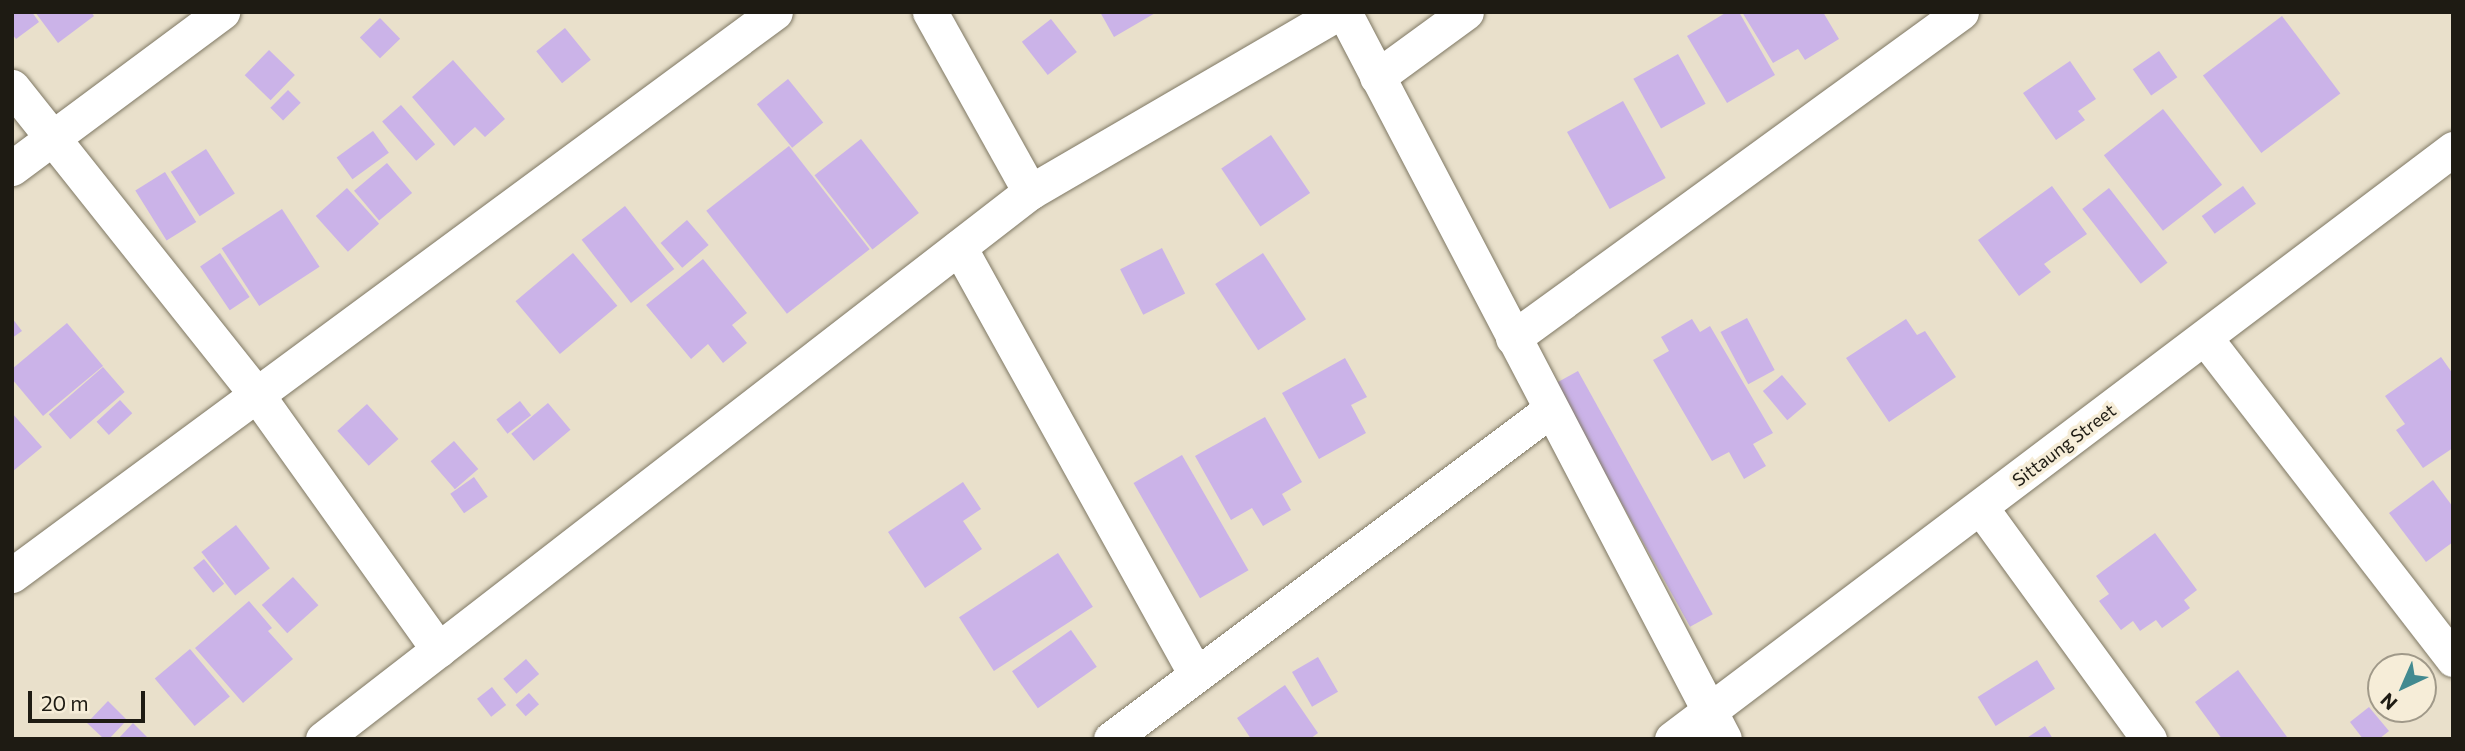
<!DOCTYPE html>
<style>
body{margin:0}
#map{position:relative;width:2465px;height:751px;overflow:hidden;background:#e9e0cb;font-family:Commissioner,sans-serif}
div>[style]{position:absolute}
.building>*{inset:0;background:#cbb3e8;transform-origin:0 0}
.roads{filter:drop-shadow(0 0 2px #7f7864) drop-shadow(0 0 2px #7f7864)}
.minor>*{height:35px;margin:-17.5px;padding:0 17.5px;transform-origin:17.5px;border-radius:17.5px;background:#fff}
span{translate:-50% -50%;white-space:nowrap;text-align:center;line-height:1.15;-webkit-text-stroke:7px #f6edd8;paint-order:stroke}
.street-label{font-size:18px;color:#1e1b13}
.frame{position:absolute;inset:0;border:14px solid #1e1b13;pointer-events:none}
.north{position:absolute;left:2367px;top:653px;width:70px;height:70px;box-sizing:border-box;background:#f6edd8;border:2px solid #a09989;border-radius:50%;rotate:224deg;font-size:19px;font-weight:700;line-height:28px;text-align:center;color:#1e1b13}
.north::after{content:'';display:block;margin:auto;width:24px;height:32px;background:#428a90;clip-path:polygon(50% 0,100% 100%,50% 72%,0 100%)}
.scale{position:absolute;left:28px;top:691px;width:117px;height:32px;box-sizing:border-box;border:4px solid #1e1b13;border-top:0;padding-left:9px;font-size:21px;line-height:24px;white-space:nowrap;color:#1e1b13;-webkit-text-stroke:5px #f6edd8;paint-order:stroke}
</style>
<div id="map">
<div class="building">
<div style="clip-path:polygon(12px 12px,32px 12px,39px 22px,16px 39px,12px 34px)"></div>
<div style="clip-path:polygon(35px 12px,91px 12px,94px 16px,58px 43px)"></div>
<div style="clip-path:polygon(1100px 12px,1157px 12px,1114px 37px)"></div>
<div style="clip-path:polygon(1727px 12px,1739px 12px,1775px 75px,1727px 103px,1687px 36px)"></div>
<div style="clip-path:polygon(1742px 12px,1823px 12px,1839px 39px,1805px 60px,1798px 49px,1773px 63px)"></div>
<div style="left:2282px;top:16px;width:97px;height:99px;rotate:53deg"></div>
<div style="left:380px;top:18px;width:29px;height:28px;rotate:46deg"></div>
<div style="left:1051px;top:19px;width:42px;height:37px;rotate:52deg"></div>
<div style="left:565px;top:28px;width:41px;height:37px;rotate:51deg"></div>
<div style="left:269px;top:50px;width:36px;height:35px;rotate:44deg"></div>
<div style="left:2159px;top:51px;width:32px;height:32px;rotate:55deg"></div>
<div style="left:1678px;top:54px;width:57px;height:51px;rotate:61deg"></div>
<div style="clip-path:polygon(453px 60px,505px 119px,485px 137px,475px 127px,454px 146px,412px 97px)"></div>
<div style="clip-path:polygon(2070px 61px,2096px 99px,2078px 111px,2085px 120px,2056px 140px,2023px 93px)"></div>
<div style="left:788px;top:79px;width:56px;height:40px;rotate:51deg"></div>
<div style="left:288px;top:90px;width:18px;height:25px;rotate:45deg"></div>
<div style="left:1623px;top:101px;width:88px;height:64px;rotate:61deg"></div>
<div style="left:401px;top:105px;width:52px;height:25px;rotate:49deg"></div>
<div style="left:2163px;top:109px;width:96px;height:75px;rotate:52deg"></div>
<div style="left:373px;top:131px;width:27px;height:45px;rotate:54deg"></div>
<div style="left:1271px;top:135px;width:70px;height:60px;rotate:56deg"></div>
<div style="left:861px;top:139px;width:94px;height:59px;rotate:52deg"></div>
<div style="left:789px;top:146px;width:131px;height:105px;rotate:52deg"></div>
<div style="left:206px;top:149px;width:53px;height:42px;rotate:57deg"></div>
<div style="left:387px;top:163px;width:39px;height:43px;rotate:50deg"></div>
<div style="left:165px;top:172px;width:59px;height:35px;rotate:58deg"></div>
<div style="clip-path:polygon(2052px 186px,2087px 234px,2044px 264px,2051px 272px,2019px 296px,1978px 240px)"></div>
<div style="left:2243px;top:186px;width:22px;height:51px;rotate:54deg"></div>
<div style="left:347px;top:188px;width:48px;height:42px;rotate:48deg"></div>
<div style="left:2109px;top:188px;width:95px;height:34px;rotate:52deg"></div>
<div style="left:625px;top:206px;width:80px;height:55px;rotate:52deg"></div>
<div style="left:282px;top:209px;width:69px;height:72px;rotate:57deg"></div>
<div style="left:687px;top:220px;width:33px;height:35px;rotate:49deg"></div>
<div style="left:1162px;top:248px;width:51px;height:47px;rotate:63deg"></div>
<div style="left:220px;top:253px;width:53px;height:24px;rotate:56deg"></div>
<div style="left:573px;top:253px;width:69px;height:75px;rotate:50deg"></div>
<div style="left:1263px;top:253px;width:79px;height:57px;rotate:57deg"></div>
<div style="clip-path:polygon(703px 259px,747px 313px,732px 325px,747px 343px,723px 363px,708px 344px,691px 359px,646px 305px)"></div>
<div style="clip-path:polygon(12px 318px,22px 331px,12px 338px)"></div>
<div style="left:1747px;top:318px;width:59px;height:30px;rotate:62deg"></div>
<div style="clip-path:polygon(1692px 319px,1700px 332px,1710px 326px,1773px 433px,1753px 444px,1766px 466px,1744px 479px,1729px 452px,1712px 461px,1653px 360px,1669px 351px,1661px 337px)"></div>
<div style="clip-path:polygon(1906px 319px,1917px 335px,1925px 331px,1956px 377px,1889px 422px,1846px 358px)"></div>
<div style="clip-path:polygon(67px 323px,103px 366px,43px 416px,12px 379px,12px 369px)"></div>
<div style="clip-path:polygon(2441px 357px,2453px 374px,2453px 448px,2423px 468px,2396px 430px,2405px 424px,2385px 396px)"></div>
<div style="clip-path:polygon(1345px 358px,1367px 397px,1351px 405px,1366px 433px,1319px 459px,1282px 393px)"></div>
<div style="left:103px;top:367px;width:33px;height:72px;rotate:49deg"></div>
<div style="left:1578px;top:371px;width:278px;height:26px;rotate:61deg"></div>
<div style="left:1782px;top:375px;width:38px;height:25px;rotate:50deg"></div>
<div style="left:120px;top:400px;width:18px;height:32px;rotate:47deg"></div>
<div style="left:520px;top:401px;width:18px;height:30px;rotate:52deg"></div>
<div style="left:548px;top:403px;width:35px;height:48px;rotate:50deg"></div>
<div style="left:367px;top:404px;width:47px;height:40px;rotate:48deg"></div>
<div style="clip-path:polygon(12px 413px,42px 447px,12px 472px)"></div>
<div style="clip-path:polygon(1265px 417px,1302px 482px,1282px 494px,1291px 510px,1263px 526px,1252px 508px,1231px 520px,1195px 456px)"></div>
<div style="left:454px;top:441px;width:37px;height:31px;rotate:49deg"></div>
<div style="left:1182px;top:455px;width:133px;height:56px;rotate:60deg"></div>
<div style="left:474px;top:477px;width:24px;height:29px;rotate:55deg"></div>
<div style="clip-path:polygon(2433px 480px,2453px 507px,2453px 542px,2426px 562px,2389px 513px)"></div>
<div style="clip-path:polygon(963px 482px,981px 509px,963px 521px,982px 549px,925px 588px,888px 532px)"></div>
<div style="left:236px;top:525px;width:55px;height:44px;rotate:52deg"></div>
<div style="clip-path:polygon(2155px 533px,2197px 590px,2184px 600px,2190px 608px,2162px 628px,2156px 620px,2140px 631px,2133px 621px,2121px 630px,2099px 601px,2109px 594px,2096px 576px)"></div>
<div style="left:1058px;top:553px;width:64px;height:118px;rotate:57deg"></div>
<div style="left:204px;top:559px;width:32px;height:14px;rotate:51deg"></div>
<div style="left:293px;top:577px;width:38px;height:42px;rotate:48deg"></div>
<div style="clip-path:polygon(249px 601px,272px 628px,268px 631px,293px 659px,243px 703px,195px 648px)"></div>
<div style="left:1071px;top:630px;width:45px;height:72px;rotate:55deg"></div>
<div style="left:190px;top:649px;width:62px;height:46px;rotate:50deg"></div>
<div style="left:1318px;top:657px;width:40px;height:30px;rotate:60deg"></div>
<div style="left:526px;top:659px;width:20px;height:30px;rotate:49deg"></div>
<div style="left:2037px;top:660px;width:34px;height:70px;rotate:58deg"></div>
<div style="clip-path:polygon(2238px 670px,2287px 737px,2284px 739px,2222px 739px,2195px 702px)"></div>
<div style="clip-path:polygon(1285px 685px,1318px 733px,1310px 739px,1251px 739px,1237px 718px)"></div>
<div style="left:492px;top:687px;width:23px;height:19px;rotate:52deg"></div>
<div style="left:529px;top:693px;width:15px;height:18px;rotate:48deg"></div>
<div style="clip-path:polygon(108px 701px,127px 720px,109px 739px,104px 739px,87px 723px)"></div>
<div style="clip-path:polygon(2369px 707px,2389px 731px,2379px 739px,2363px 739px,2350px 722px)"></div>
<div style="clip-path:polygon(133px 723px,149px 739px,118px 739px)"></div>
<div style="clip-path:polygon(2045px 726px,2053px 739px,2025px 739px)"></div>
</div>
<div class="roads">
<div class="minor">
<div style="left:930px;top:12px;width:206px;rotate:60.9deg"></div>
<div style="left:1344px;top:12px;width:820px;rotate:62.4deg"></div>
<div style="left:1377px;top:77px;width:110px;rotate:-36.1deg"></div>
<div style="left:12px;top:87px;width:394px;rotate:51.5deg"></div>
<div style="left:257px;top:395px;width:313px;rotate:54.5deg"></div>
<div style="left:12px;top:168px;width:262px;rotate:-36.6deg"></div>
<div style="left:959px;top:247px;width:489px;rotate:61deg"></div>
<div style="left:1513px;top:338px;width:554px;rotate:-36.04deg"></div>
<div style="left:2205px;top:338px;width:406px;rotate:52.3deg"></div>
<div style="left:1981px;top:508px;width:286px;rotate:54deg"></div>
<div style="left:12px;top:575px;width:948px;rotate:-36.42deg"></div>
<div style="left:323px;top:739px;width:894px;rotate:-37.73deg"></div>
<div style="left:1030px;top:192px;width:358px;rotate:-30.2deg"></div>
<div style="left:1111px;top:739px;width:549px;rotate:-36.85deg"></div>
<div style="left:1672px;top:739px;width:979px;rotate:-37.07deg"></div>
</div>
</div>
<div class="street-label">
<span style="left:2064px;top:445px;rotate:-37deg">Sittaung Street</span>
</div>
<div class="frame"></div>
<div class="north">N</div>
<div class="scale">20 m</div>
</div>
